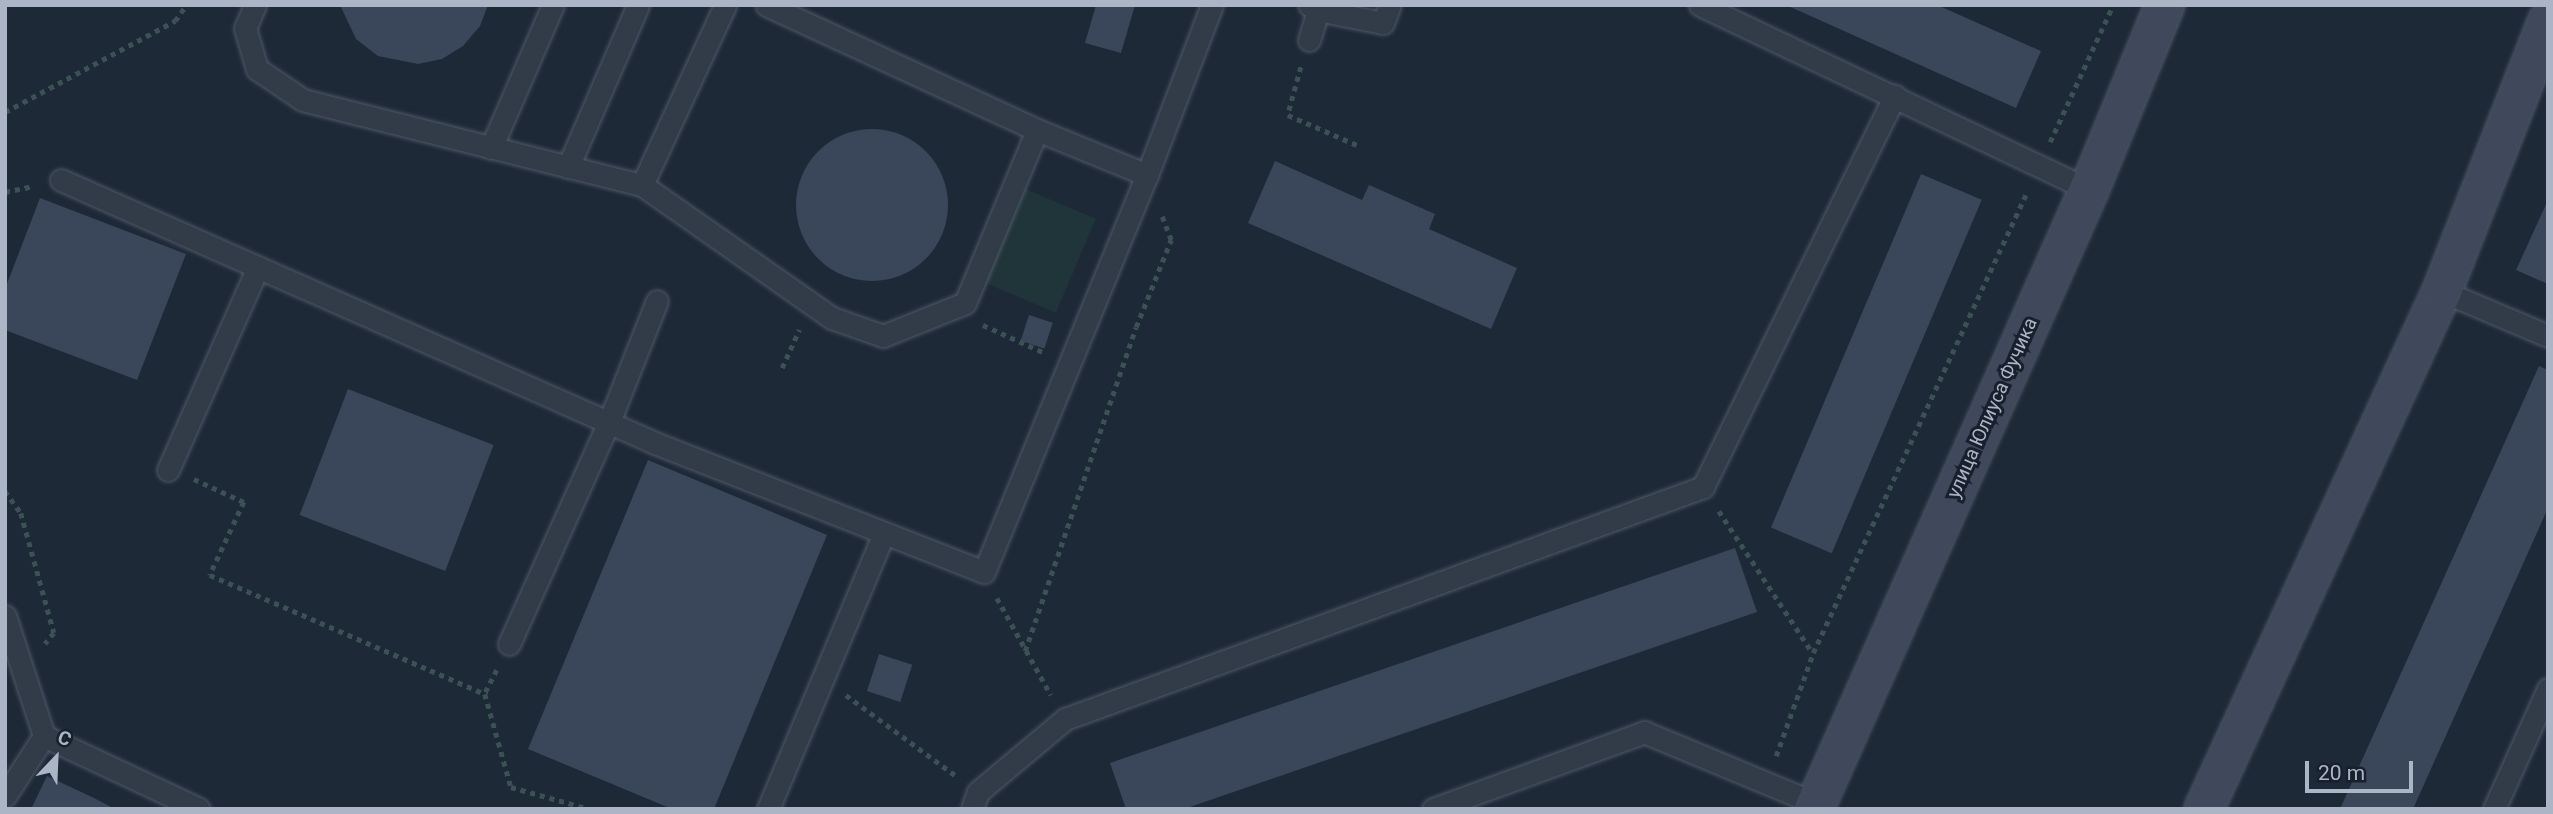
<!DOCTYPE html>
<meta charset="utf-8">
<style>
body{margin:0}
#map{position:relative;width:2553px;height:814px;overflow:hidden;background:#1e2938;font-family:Roboto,sans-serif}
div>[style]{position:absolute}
.green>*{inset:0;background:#203539;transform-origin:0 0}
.building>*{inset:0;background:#3a4659;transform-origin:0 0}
.round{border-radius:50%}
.path>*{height:4.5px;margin-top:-2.25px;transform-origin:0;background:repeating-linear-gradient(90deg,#3b5154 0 5px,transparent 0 10px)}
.roads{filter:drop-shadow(0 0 2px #4f5867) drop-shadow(0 0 2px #4f5867)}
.lane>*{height:21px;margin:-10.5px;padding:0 10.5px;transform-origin:10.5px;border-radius:10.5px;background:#323b48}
.secondary>*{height:38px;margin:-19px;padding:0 19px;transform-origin:19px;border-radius:19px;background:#40495c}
span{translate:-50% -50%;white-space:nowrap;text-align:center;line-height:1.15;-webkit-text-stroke:6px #18202d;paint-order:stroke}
.street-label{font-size:19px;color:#acb5c6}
.frame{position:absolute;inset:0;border:7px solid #acb5c6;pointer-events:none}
.north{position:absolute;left:21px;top:723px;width:70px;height:70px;-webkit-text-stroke:5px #18202d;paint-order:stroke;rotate:23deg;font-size:19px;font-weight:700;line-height:28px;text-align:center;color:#acb5c6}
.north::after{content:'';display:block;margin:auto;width:24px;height:32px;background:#acb5c6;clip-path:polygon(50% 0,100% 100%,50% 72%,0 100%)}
.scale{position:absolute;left:2305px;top:761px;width:108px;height:32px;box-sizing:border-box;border:4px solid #acb5c6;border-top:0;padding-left:9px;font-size:21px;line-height:24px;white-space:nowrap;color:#acb5c6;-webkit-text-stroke:5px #18202d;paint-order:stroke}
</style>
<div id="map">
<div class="green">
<div style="left:1023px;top:188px;width:79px;height:102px;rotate:23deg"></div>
</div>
<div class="building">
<div style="clip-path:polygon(340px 5px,488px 5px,480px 26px,463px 46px,442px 59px,418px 64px,378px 56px,356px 39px)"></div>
<div style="clip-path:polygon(1096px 5px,1135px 5px,1121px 53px,1085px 43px)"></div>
<div style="clip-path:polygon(1786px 5px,1937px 5px,2041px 51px,2016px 108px)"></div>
<div class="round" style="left:796px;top:129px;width:152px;height:152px"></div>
<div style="clip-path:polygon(1275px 161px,1362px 200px,1369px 185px,1435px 214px,1429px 229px,1517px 268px,1491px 329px,1248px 223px)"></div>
<div style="left:1921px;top:174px;width:66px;height:384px;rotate:23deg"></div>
<div style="clip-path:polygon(40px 198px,186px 254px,137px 380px,5px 330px,5px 289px)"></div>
<div style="clip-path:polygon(2548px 200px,2548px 284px,2516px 270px)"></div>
<div style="left:1029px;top:315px;width:25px;height:27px;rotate:18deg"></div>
<div style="clip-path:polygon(2539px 366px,2548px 370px,2548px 508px,2413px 809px,2340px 809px)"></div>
<div style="left:348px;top:389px;width:156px;height:135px;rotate:21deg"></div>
<div style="clip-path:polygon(648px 460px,827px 535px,714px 809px,672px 809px,528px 749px)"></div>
<div style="clip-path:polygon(1735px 548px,1757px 612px,1184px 809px,1126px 809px,1110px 763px)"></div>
<div style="left:879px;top:654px;width:35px;height:39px;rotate:18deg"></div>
<div style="clip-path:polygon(47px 776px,94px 798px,115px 809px,31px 809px)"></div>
</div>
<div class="path">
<div style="left:1301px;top:67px;width:50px;rotate:105.2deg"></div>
<div style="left:1288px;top:115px;width:75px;rotate:23.5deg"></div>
<div style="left:5px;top:112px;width:193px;rotate:-28.2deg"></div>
<div style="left:175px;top:21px;width:19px;rotate:-55deg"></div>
<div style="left:2050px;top:142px;width:151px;rotate:-65.3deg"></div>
<div style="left:5px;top:192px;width:29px;rotate:-12deg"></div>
<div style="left:983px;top:325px;width:68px;rotate:24.3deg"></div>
<div style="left:782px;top:368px;width:42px;rotate:-65.9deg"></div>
<div style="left:194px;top:479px;width:55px;rotate:24.7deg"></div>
<div style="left:244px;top:502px;width:81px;rotate:115deg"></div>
<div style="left:210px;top:575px;width:302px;rotate:23.4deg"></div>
<div style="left:5px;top:491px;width:27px;rotate:54deg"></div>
<div style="left:21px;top:513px;width:124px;rotate:74.6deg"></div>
<div style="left:54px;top:633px;width:14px;rotate:129deg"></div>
<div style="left:1719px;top:511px;width:169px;rotate:56.6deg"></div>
<div style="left:997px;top:598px;width:111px;rotate:60.9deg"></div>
<div style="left:1025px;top:651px;width:342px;rotate:-71.1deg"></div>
<div style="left:1136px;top:327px;width:94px;rotate:-68.1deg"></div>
<div style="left:1171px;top:240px;width:26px;rotate:-111deg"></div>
<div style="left:497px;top:670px;width:27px;rotate:117deg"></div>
<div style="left:485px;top:694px;width:97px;rotate:74.4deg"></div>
<div style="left:511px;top:787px;width:82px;rotate:15.6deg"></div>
<div style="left:846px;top:695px;width:135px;rotate:36.3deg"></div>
<div style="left:1776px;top:756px;width:109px;rotate:-70.2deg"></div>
<div style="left:1813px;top:653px;width:508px;rotate:-65.1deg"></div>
</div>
<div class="roads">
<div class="lane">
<div style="left:255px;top:5px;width:25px;rotate:113deg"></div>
<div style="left:245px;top:28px;width:43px;rotate:73.7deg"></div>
<div style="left:257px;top:69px;width:55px;rotate:34deg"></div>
<div style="left:303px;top:100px;width:349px;rotate:14.1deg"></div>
<div style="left:642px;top:185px;width:232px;rotate:35deg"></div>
<div style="left:832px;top:318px;width:54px;rotate:19.4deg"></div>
<div style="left:883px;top:336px;width:88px;rotate:-21.9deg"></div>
<div style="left:965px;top:303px;width:187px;rotate:-67.4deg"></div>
<div style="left:1037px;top:130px;width:298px;rotate:-155.2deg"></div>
<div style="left:1700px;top:5px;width:431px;rotate:25.4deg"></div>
<div style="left:1318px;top:10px;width:66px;rotate:11.3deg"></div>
<div style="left:1383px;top:23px;width:19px;rotate:-69deg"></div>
<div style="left:1309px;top:40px;width:31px;rotate:-73deg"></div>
<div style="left:1318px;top:10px;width:10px;rotate:-151deg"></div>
<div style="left:1037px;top:130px;width:119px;rotate:22.2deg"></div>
<div style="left:1147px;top:175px;width:182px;rotate:-69.1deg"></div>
<div style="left:491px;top:148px;width:156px;rotate:-66.6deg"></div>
<div style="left:568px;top:167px;width:176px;rotate:-66.6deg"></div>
<div style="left:61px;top:180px;width:650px;rotate:23.88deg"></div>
<div style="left:655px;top:443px;width:353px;rotate:21.4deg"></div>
<div style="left:984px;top:572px;width:429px;rotate:-67.7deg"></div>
<div style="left:642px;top:185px;width:198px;rotate:-65.2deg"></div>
<div style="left:2442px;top:291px;width:115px;rotate:23deg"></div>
<div style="left:168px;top:470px;width:222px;rotate:-66.1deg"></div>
<div style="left:5px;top:616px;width:126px;rotate:72deg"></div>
<div style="left:44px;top:736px;width:171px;rotate:25.2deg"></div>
<div style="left:509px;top:644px;width:243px;rotate:-65.8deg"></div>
<div style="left:609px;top:422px;width:130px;rotate:-68.4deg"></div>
<div style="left:5px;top:796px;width:72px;rotate:-57deg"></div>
<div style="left:768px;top:809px;width:296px;rotate:-67.2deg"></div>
<div style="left:972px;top:809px;width:18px;rotate:-71deg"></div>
<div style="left:978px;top:792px;width:114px;rotate:-40deg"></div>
<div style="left:1065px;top:719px;width:679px;rotate:-19.98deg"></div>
<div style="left:1703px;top:487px;width:436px;rotate:-63.9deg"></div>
<div style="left:1433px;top:809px;width:225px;rotate:-20deg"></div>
<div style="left:1644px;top:732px;width:187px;rotate:22.6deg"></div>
<div style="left:2494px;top:809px;width:132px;rotate:-65.8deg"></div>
</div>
<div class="secondary">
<div style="left:1814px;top:809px;width:677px;rotate:-66.05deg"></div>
<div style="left:2089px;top:190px;width:200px;rotate:-67.7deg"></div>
<div style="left:2204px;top:809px;width:570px;rotate:-65.32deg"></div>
<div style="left:2442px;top:291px;width:290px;rotate:-68.6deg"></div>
</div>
</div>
<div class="street-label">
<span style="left:1992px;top:408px;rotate:-66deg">улица Юлиуса Фучика</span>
</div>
<div class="frame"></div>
<div class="north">С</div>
<div class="scale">20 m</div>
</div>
